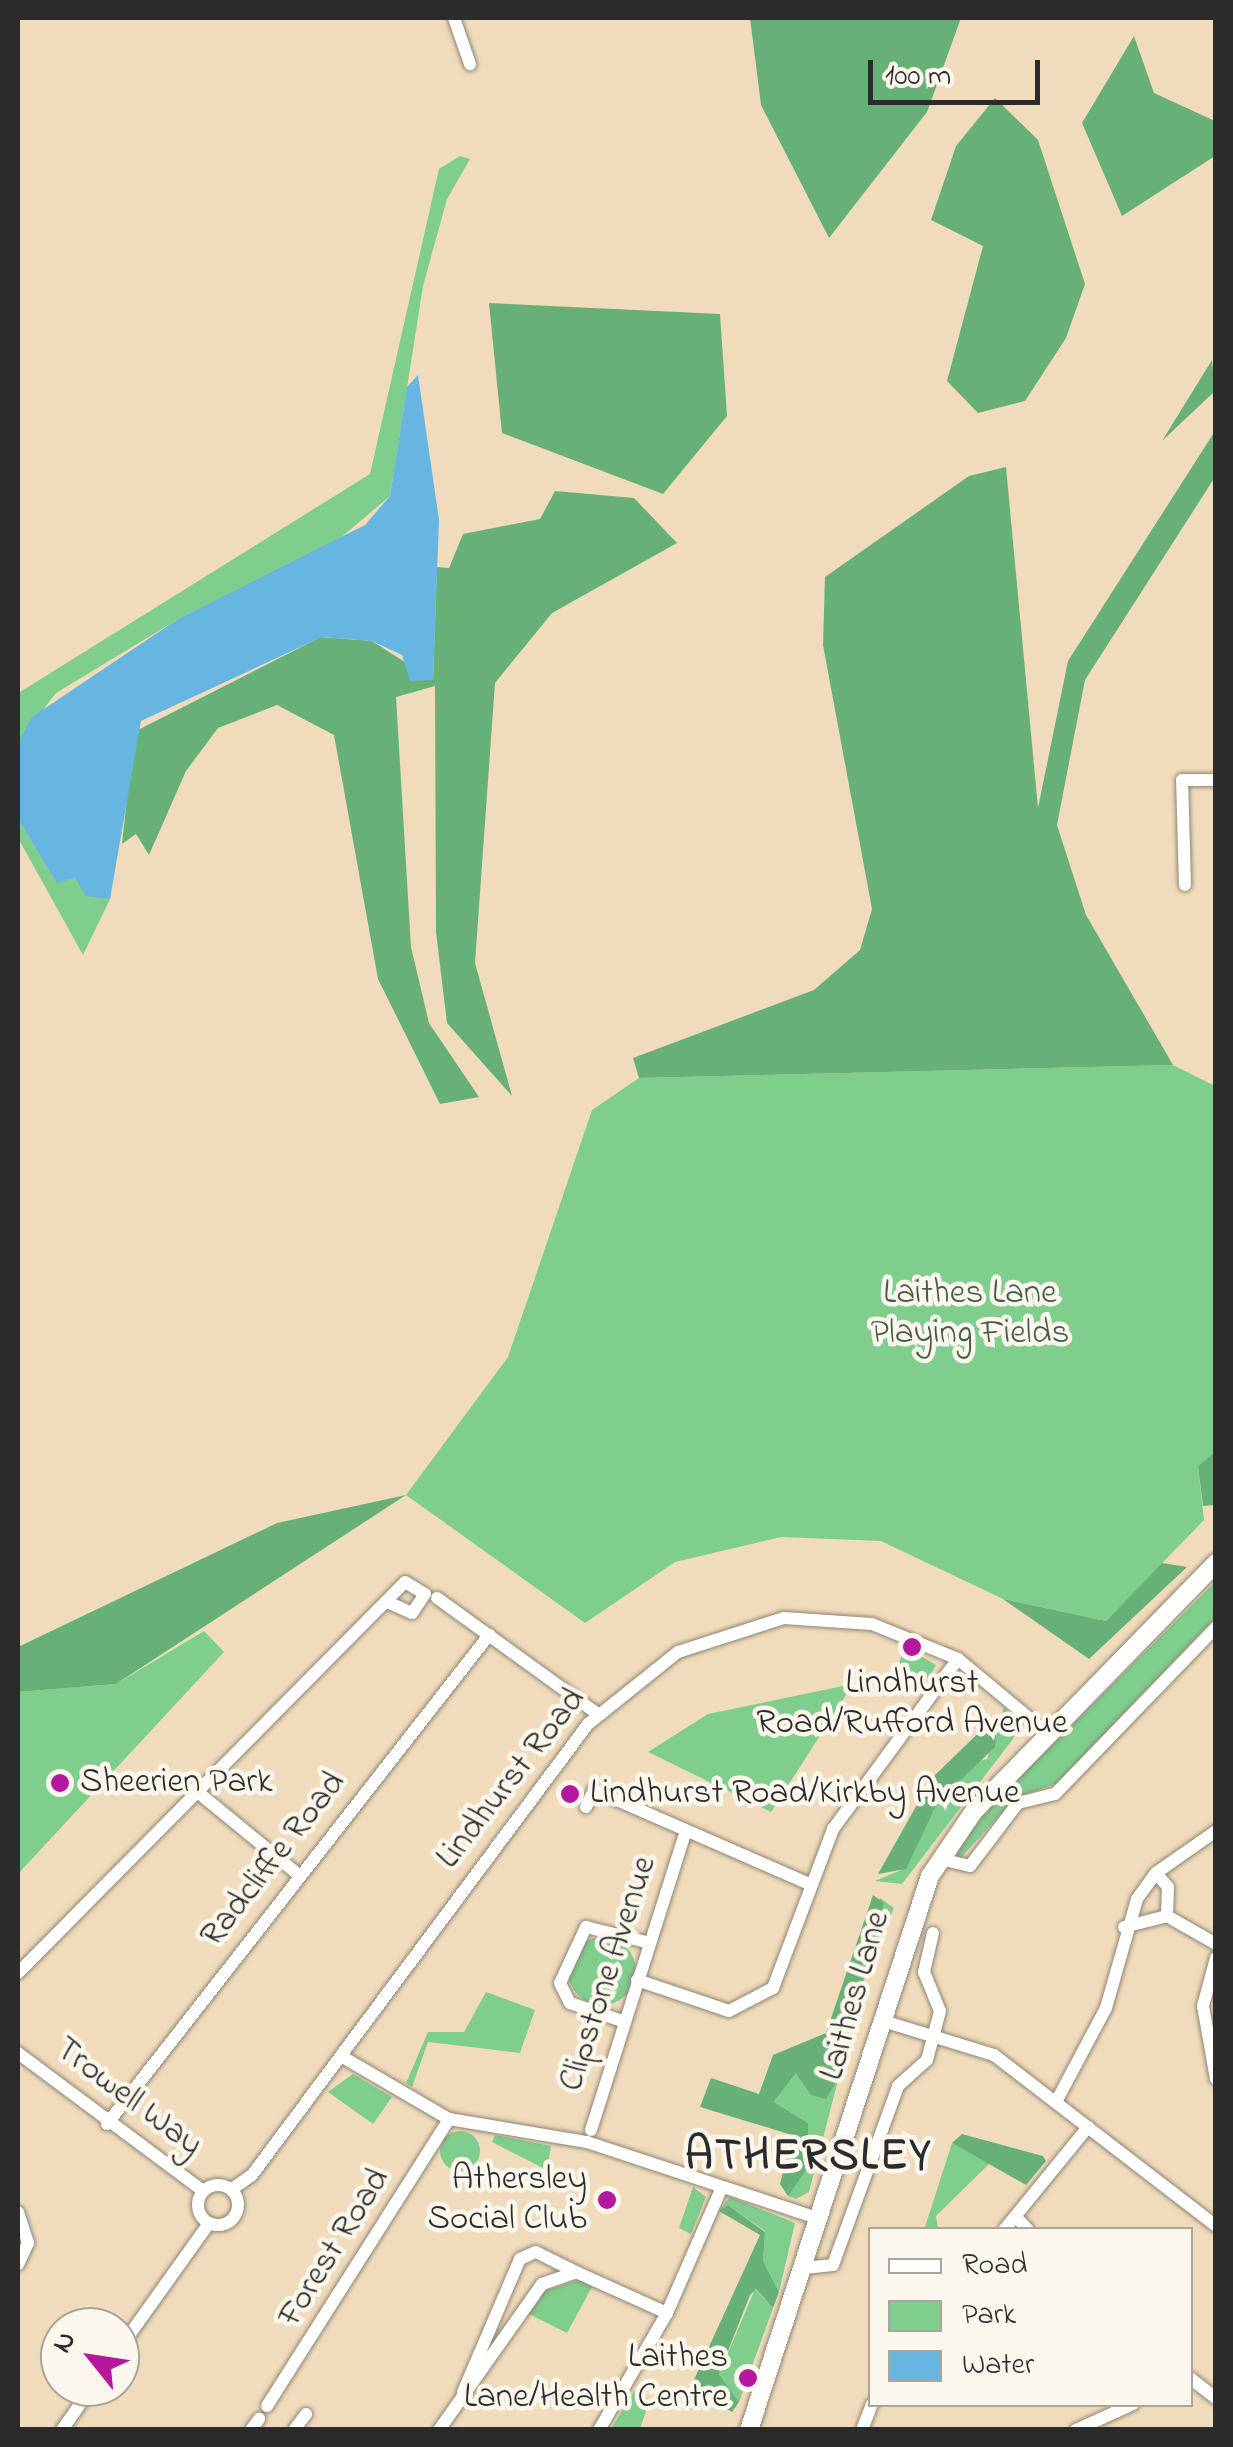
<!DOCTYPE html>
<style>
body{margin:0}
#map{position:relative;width:1233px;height:2447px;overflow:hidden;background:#f0dcbc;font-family:"Indie Flower",sans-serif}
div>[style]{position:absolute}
.green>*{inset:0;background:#7fce8e}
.round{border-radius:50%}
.forest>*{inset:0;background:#67b179}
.water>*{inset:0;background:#67b5e1}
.roads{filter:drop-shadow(0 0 2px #8e8474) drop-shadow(0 0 2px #8e8474)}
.minor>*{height:12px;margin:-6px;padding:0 6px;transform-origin:6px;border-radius:6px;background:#fff}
.minor>.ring{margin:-6px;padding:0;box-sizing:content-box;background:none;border:12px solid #fff;border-radius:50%}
.secondary>*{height:18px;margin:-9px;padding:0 9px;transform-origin:9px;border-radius:9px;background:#fff}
.dots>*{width:28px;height:28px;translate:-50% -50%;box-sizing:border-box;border:5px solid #fbf7ec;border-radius:50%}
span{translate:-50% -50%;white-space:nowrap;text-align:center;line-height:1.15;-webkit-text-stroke:9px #fbf7ec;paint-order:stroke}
.park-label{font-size:35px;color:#445c49}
.poi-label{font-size:35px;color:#2b2b2b}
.left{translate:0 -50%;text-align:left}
.right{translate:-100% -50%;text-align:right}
.street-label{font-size:35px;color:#2b2b2b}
.district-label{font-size:45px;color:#2b2b2b;font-weight:700;letter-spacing:2.5px}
.frame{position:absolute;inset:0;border:20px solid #2b2b2b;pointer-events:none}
.legend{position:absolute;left:868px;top:2227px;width:325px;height:180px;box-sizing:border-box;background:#fbf7ec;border:2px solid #a8a59f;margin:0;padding:12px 18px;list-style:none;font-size:30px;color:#2b2b2b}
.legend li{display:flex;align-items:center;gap:20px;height:50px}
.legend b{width:50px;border:2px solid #a8a59f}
.north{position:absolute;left:40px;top:2307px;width:100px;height:100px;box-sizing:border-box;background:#fbf7ec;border:2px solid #a8a59f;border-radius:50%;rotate:300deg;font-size:28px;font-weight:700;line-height:40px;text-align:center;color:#2b2b2b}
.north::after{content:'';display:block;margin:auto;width:35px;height:45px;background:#b5179e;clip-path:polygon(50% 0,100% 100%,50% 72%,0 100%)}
.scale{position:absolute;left:868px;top:60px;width:172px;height:45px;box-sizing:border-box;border:5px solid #2b2b2b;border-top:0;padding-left:12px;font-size:30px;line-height:35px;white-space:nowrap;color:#2b2b2b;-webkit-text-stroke:8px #fbf7ec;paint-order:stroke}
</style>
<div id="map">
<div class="green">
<div style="clip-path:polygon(460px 156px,470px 159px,447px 199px,423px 286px,390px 496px,325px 551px,175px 621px,56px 693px,18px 743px,20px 692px,370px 474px,439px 169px)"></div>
<div style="clip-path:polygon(18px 819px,57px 882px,75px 878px,85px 892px,110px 899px,83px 955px,18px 838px)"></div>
<div style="clip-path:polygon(1173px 1065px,1215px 1086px,1216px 1452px,1198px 1466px,1204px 1520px,1106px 1621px,1003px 1599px,881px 1541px,781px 1537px,675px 1562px,585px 1623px,406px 1495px,508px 1357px,592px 1110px,639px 1078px)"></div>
<div style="clip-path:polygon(1215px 1582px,1215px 1618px,1058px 1783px,1015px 1798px,959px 1860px,955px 1848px,983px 1814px)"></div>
<div style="clip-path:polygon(204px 1631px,224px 1652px,18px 1874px,18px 1692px,116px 1684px)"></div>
<div style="clip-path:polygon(904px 1646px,936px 1665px,918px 1696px,897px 1671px)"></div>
<div style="clip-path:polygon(853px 1684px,771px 1812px,648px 1752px,708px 1714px)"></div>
<div style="clip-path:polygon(1004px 1707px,1018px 1724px,1013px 1739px,902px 1884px,875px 1881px,906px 1868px,938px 1802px,972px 1763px,987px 1759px)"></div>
<div style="clip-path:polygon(880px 1898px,894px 1908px,868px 1965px,809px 2192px,796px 2199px,788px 2196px,808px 2123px,774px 2102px,796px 2073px,807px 2081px,842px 2063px)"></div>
<div class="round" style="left:568px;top:1937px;width:68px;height:68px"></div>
<div style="clip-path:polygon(486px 1992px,535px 2010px,520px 2053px,428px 2042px,412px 2087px,406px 2083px,428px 2032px,464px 2032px)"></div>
<div style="clip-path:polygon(353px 2074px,392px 2097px,373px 2124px,328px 2092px)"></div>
<div class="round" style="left:440px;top:2131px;width:40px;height:40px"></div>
<div style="clip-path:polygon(495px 2135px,551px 2146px,547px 2170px,492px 2142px)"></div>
<div style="clip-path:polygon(952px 2143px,991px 2162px,936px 2216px,938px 2229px,924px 2230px)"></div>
<div style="clip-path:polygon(693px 2187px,706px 2197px,691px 2234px,679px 2228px)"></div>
<div style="clip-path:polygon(730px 2197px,795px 2223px,779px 2292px,763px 2261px,765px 2231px,728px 2205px,719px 2211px)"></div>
<div style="clip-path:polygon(579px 2280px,593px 2285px,567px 2333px,529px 2314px,545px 2291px)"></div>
<div style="clip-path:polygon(755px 2289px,773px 2308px,739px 2402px,719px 2374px)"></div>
<div style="clip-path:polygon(634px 2391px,650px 2400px,640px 2429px,611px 2429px)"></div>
</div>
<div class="forest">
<div style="clip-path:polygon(750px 18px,961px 18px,927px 112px,829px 238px,761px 105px)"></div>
<div style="clip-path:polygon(1134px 36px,1154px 93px,1215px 121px,1215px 156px,1122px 216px,1082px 123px)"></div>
<div style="clip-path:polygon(995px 98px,1038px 140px,1085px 284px,1066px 338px,1025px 401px,978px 413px,947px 381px,983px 246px,931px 220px,956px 146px)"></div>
<div style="clip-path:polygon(489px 303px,720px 314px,727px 416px,663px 494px,502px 433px)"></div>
<div style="clip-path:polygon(1212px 360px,1215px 391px,1162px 441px)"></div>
<div style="clip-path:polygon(1215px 431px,1215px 477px,1085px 680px,1057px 825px,1086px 915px,1173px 1065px,639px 1078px,633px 1058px,814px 990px,860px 950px,872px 909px,823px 645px,825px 577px,969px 476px,1006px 467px,1038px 808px,1068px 661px)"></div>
<div style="clip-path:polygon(555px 491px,634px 498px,677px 543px,552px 613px,495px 683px,475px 963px,512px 1096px,447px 1023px,436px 932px,435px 686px,396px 697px,411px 947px,429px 1023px,479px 1097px,440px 1104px,378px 979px,334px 735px,277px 705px,218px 728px,186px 771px,149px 855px,136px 834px,122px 844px,134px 732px,321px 637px,372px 641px,433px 680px,437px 567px,449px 568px,463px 534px,540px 519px)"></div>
<div style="clip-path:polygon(1215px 1452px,1215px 1505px,1203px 1506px,1198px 1466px)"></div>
<div style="clip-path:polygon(406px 1495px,116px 1684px,18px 1692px,18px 1647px,277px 1523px)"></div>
<div style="clip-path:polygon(1162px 1563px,1187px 1567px,1089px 1659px,1003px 1599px,1106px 1621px)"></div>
<div style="clip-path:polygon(998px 1714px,995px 1747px,938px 1802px,906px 1869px,878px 1874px,932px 1778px)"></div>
<div style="clip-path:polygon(873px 1895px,884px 1903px,835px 2084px,826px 2099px,811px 2095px,796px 2073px,774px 2102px,808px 2123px,808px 2167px,788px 2196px,780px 2184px,792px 2135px,700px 2107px,711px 2078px,759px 2094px,773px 2055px,826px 2033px)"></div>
<div style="clip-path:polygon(962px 2134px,1043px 2156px,1046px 2161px,1026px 2185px,952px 2143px)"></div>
<div style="clip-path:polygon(728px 2205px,765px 2232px,763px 2261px,779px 2292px,773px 2308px,756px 2289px,750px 2295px,719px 2374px,739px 2402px,732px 2412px,703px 2396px,691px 2410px,682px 2406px,760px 2235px,719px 2211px)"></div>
</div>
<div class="water">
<div style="clip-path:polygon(418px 375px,439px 520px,433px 680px,410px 681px,402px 655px,372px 641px,322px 637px,141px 721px,110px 899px,86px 896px,75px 878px,57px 883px,18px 819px,18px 743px,32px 717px,175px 621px,365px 525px,390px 496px,407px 387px)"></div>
</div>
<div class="roads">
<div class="minor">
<div style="left:454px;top:18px;width:49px;rotate:70.8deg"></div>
<div style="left:1185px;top:885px;width:105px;rotate:-91.6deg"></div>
<div style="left:1182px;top:780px;width:34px"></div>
<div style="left:437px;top:1598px;width:198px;rotate:35.8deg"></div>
<div style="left:194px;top:1789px;width:137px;rotate:39.4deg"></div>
<div style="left:586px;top:1807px;width:19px;rotate:-65deg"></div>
<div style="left:594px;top:1790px;width:235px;rotate:23.6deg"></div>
<div style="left:940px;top:1859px;width:31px;rotate:13deg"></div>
<div style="left:970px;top:1866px;width:79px;rotate:-52.7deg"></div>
<div style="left:1018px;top:1803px;width:38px;rotate:-14deg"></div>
<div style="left:1055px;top:1794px;width:232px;rotate:-46deg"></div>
<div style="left:1167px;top:1916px;width:56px;rotate:29.7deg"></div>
<div style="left:1124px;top:1927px;width:44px;rotate:-14.3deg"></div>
<div style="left:1167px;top:1916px;width:29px;rotate:-88deg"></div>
<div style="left:1168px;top:1887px;width:18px;rotate:-131deg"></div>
<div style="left:1216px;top:1958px;width:50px;rotate:105.2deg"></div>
<div style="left:1203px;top:2006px;width:74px;rotate:79.9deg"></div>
<div style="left:18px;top:1973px;width:550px;rotate:-45.29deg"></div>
<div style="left:405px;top:1582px;width:23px;rotate:31deg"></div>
<div style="left:425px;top:1594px;width:23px;rotate:124deg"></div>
<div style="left:412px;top:1613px;width:27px;rotate:-156deg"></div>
<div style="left:637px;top:1980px;width:97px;rotate:18.6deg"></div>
<div style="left:729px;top:2011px;width:50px;rotate:-27.6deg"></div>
<div style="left:773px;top:1988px;width:170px;rotate:-69.3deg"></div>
<div style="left:833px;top:1829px;width:211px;rotate:-53.7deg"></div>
<div style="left:880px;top:2020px;width:119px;rotate:17.1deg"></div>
<div style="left:994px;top:2055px;width:280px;rotate:37.6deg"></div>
<div style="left:625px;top:2022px;width:58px;rotate:-160.9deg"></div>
<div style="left:570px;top:2003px;width:22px;rotate:-117deg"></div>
<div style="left:560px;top:1983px;width:62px;rotate:-65.1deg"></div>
<div style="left:586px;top:1927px;width:66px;rotate:14deg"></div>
<div style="left:18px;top:2053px;width:231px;rotate:36.7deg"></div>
<div style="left:341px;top:2056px;width:125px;rotate:30.3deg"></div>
<div style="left:449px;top:2119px;width:140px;rotate:9.5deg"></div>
<div style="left:587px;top:2142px;width:245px;rotate:18.3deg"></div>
<div style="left:1056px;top:2102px;width:106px;rotate:-62deg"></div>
<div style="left:1106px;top:2008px;width:113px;rotate:-74.1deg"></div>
<div style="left:1137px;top:1899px;width:32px;rotate:-54deg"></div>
<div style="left:1156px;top:1873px;width:73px;rotate:-35deg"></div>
<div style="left:107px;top:2124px;width:621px;rotate:-52deg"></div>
<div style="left:591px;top:2130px;width:307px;rotate:-72.4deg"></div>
<div class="ring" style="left:198px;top:2185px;width:28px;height:28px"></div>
<div style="left:232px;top:2189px;width:24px;rotate:-35deg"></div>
<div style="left:252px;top:2175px;width:562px;rotate:-53.31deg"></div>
<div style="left:588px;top:1724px;width:115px;rotate:-38.7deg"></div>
<div style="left:678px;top:1652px;width:111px;rotate:-17.8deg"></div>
<div style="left:784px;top:1618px;width:88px;rotate:3.9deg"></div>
<div style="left:872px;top:1624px;width:93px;rotate:22.1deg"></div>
<div style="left:958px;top:1659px;width:117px;rotate:39.8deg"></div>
<div style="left:18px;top:2212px;width:33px;rotate:72deg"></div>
<div style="left:28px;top:2243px;width:23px;rotate:115deg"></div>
<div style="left:1016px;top:2217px;width:18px;rotate:47deg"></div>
<div style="left:1004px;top:2230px;width:133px;rotate:-50.8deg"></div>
<div style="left:804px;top:2268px;width:29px;rotate:-6deg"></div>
<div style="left:833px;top:2265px;width:190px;rotate:-70deg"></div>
<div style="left:898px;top:2086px;width:39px;rotate:-42deg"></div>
<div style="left:927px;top:2060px;width:51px;rotate:-75.1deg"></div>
<div style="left:940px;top:2011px;width:42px;rotate:-112.3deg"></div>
<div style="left:924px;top:1972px;width:40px;rotate:-77deg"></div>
<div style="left:120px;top:2348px;width:153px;rotate:-54.5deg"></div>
<div style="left:1190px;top:2378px;width:33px;rotate:38deg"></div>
<div style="left:463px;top:2392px;width:145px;rotate:-66.8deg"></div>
<div style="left:520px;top:2259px;width:17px;rotate:-24deg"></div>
<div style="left:536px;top:2252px;width:45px;rotate:26.6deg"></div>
<div style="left:267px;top:2406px;width:340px;rotate:-57.6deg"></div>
<div style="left:62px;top:2430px;width:52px;rotate:-55.1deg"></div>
<div style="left:251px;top:2430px;width:14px;rotate:-54deg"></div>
<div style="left:294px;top:2430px;width:20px;rotate:-53deg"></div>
<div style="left:439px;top:2430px;width:179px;rotate:-54.8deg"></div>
<div style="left:542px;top:2284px;width:36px;rotate:-19deg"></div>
<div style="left:576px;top:2272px;width:100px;rotate:24.3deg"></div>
<div style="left:599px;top:2430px;width:135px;rotate:-59.8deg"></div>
<div style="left:667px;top:2313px;width:137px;rotate:-66.4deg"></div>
<div style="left:862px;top:2430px;width:28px;rotate:-69deg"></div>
<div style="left:1076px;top:2430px;width:63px;rotate:-24.5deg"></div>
</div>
<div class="secondary">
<div style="left:749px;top:2430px;width:583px;rotate:-71.91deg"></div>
<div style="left:930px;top:1876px;width:78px;rotate:-55.9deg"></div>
<div style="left:974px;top:1811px;width:347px;rotate:-45.7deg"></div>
</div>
</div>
<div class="dots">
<div style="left:912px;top:1647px;background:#b5179e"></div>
<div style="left:60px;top:1783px;background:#b5179e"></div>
<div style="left:570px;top:1794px;background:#b5179e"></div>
<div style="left:607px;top:2200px;background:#b5179e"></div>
<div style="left:748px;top:2378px;background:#b5179e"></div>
</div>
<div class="park-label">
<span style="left:970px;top:1314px">Laithes Lane<br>Playing Fields</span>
</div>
<div class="poi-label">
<span style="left:912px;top:1704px">Lindhurst<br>Road/Rufford Avenue</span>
<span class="left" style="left:80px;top:1783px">Sheerien Park</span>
<span class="left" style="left:590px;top:1794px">Lindhurst Road/Kirkby Avenue</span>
<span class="right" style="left:587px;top:2200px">Athersley<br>Social Club</span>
<span class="right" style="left:728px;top:2378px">Laithes<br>Lane/Health Centre</span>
</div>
<div class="street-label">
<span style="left:512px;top:1779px;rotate:-52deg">Lindhurst Road</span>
<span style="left:274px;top:1860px;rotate:-52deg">Radcliffe Road</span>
<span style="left:609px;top:1974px;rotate:-72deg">Clipstone Avenue</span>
<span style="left:856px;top:1996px;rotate:-74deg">Laithes Lane</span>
<span style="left:128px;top:2098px;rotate:37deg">Trowell Way</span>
<span style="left:335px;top:2248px;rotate:-58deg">Forest Road</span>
</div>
<div class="district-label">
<span style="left:809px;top:2158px">ATHERSLEY</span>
</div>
<div class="frame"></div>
<ul class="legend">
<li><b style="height:12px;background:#fff"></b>Road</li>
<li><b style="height:28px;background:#7fce8e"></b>Park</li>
<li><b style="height:28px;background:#67b5e1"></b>Water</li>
</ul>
<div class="north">N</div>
<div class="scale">100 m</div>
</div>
